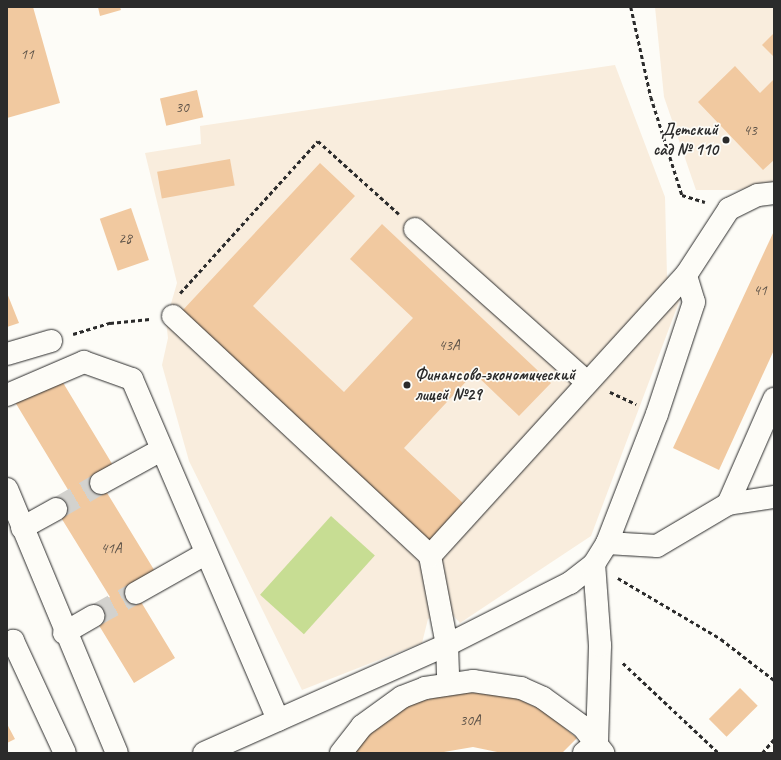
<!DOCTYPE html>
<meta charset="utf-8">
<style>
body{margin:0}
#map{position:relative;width:781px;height:760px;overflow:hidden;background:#fdfcf7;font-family:Caveat,sans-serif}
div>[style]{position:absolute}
.built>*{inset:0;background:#f9eddd}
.green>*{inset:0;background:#c7dd93;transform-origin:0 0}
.building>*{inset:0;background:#f1c9a0;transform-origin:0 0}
.minor-tunnel>*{height:22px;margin-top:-11px;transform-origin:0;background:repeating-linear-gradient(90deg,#d3d2ce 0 22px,transparent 0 33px)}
.path>*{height:2.5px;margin-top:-1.25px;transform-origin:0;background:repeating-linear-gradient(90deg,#2b2b2b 0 4px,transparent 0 7px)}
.roads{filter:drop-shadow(0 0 1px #2b2b2b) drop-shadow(0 0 1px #2b2b2b)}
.minor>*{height:22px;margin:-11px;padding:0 11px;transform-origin:11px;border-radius:11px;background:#fdfcf7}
.dots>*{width:11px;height:11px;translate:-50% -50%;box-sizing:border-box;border:2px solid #fdfcf7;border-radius:50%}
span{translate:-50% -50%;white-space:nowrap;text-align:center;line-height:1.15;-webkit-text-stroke:3.5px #fdfcf7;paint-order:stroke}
.number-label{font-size:15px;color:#5c5248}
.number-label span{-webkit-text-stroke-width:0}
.poi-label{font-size:17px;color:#2b2b2b;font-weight:700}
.right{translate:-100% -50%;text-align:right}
.left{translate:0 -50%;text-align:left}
.frame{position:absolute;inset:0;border:8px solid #2b2b2b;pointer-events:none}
</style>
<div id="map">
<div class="built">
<div style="clip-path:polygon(655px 7px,774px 7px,774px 182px,738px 190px,696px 190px,664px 97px)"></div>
<div style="clip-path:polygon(615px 65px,665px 197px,667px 276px,682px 294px,591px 536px,460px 623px,449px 611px,428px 619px,422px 643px,302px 690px,189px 461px,162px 365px,168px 338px,166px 321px,177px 283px,145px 153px,201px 144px,200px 126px)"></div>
</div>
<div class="green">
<div style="left:331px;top:516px;width:59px;height:106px;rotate:42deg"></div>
</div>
<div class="building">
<div style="clip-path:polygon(7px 7px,33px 7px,60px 103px,7px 118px)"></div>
<div style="clip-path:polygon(98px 7px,120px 7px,121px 10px,100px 16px)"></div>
<div style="clip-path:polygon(774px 33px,774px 57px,762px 45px)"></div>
<div style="clip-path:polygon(735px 66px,760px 93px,774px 79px,774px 160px,763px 170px,698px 102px)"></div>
<div style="left:197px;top:90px;width:28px;height:38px;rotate:77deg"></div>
<div style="left:230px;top:159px;width:27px;height:74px;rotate:80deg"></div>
<div style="clip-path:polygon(320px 163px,355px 196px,253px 306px,344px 392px,413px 318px,350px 259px,382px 224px,551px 383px,519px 416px,474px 373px,404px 448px,464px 504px,428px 542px,182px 311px)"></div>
<div style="left:131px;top:208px;width:55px;height:33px;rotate:71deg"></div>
<div style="clip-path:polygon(774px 231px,774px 350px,719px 470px,673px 448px)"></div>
<div style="clip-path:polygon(7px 293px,19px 323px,7px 327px)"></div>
<div style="clip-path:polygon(59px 376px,114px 467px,101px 483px,156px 573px,132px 587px,175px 658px,134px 683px,89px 609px,110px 597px,52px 503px,70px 493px,15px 402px)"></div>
<div style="left:740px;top:688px;width:25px;height:44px;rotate:45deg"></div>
<div style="clip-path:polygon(462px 691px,516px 698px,544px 711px,577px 738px,562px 753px,502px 753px,473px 747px,438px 753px,353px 753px,361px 740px,409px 704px)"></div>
<div style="clip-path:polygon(7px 724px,15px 739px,7px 743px)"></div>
</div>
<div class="minor-tunnel">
<div style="left:56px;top:509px;width:52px;rotate:-30deg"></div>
<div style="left:94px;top:616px;width:48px;rotate:-28.7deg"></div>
</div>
<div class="path">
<div style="left:631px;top:7px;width:92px;rotate:77.5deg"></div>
<div style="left:651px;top:97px;width:103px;rotate:72.4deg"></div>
<div style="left:682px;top:195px;width:24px;rotate:17deg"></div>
<div style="left:180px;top:293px;width:205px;rotate:-47.8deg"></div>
<div style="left:318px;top:141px;width:109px;rotate:42deg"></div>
<div style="left:73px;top:334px;width:39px;rotate:-17deg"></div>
<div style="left:110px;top:323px;width:40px;rotate:-5.7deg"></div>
<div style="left:610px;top:392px;width:29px;rotate:25deg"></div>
<div style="left:618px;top:578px;width:120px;rotate:30.6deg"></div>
<div style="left:721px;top:639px;width:67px;rotate:37.7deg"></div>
<div style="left:623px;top:663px;width:132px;rotate:43.2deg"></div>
<div style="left:762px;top:753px;width:18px;rotate:-49deg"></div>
</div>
<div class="roads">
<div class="minor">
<div style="left:415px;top:229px;width:230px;rotate:41.7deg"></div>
<div style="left:173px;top:316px;width:352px;rotate:43deg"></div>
<div style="left:430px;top:556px;width:91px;rotate:79.2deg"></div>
<div style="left:447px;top:645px;width:38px;rotate:88deg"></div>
<div style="left:7px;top:354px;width:46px;rotate:-16.5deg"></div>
<div style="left:7px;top:395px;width:84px;rotate:-23.2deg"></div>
<div style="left:84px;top:362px;width:51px;rotate:19.5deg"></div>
<div style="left:132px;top:379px;width:371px;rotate:66.8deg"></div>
<div style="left:101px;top:483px;width:68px;rotate:-28.8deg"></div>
<div style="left:7px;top:489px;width:286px;rotate:67.4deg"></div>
<div style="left:728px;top:504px;width:115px;rotate:-66.3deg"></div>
<div style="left:22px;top:528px;width:39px;rotate:-29deg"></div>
<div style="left:607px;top:543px;width:50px;rotate:3.4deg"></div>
<div style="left:657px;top:546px;width:82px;rotate:-30.6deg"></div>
<div style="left:728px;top:504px;width:47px;rotate:-8.7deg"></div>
<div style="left:430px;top:556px;width:380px;rotate:-47.7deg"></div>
<div style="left:136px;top:593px;width:79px;rotate:-29.5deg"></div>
<div style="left:64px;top:633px;width:34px;rotate:-30deg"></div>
<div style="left:7px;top:644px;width:7px;rotate:-27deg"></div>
<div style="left:13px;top:641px;width:123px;rotate:65.1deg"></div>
<div style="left:204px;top:753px;width:266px;rotate:-24deg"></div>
<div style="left:447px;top:645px;width:138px;rotate:-26.8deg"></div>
<div style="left:570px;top:583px;width:31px;rotate:-38deg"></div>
<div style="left:594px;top:564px;width:25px;rotate:-58deg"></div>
<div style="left:607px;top:543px;width:138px;rotate:-68.8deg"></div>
<div style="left:657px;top:414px;width:118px;rotate:-71.7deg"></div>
<div style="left:694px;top:302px;width:28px;rotate:-107deg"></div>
<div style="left:686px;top:275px;width:79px;rotate:-56.9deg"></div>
<div style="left:729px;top:209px;width:32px;rotate:-26deg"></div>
<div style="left:758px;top:195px;width:16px;rotate:-7deg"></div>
<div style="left:341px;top:753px;width:34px;rotate:-52deg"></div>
<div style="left:362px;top:726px;width:49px;rotate:-35.9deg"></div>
<div style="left:402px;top:697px;width:25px;rotate:-21deg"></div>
<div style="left:425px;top:688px;width:49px;rotate:-8.3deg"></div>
<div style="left:473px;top:681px;width:49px;rotate:8.3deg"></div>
<div style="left:521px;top:688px;width:24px;rotate:24deg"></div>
<div style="left:543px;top:698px;width:49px;rotate:35.9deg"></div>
<div style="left:583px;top:727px;width:33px;rotate:52deg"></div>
<div style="left:584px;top:753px;width:17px;rotate:-40deg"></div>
<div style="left:597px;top:742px;width:97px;rotate:-88.2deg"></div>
<div style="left:600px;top:645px;width:81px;rotate:-94.2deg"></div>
</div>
</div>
<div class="dots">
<div style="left:726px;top:140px;background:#2b2b2b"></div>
<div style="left:407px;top:385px;background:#2b2b2b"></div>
</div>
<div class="number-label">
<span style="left:27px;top:55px">11</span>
<span style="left:182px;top:108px">30</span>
<span style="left:750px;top:131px">43</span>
<span style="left:125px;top:239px">28</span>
<span style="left:760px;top:291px">41</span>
<span style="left:449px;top:346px">43А</span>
<span style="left:111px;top:549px">41А</span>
<span style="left:470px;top:721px">30А</span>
</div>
<div class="poi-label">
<span class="right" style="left:718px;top:140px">Детский<br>сад № 110</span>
<span class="left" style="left:415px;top:385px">Финансово-экономический<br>лицей №29</span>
</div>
<div class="frame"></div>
</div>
